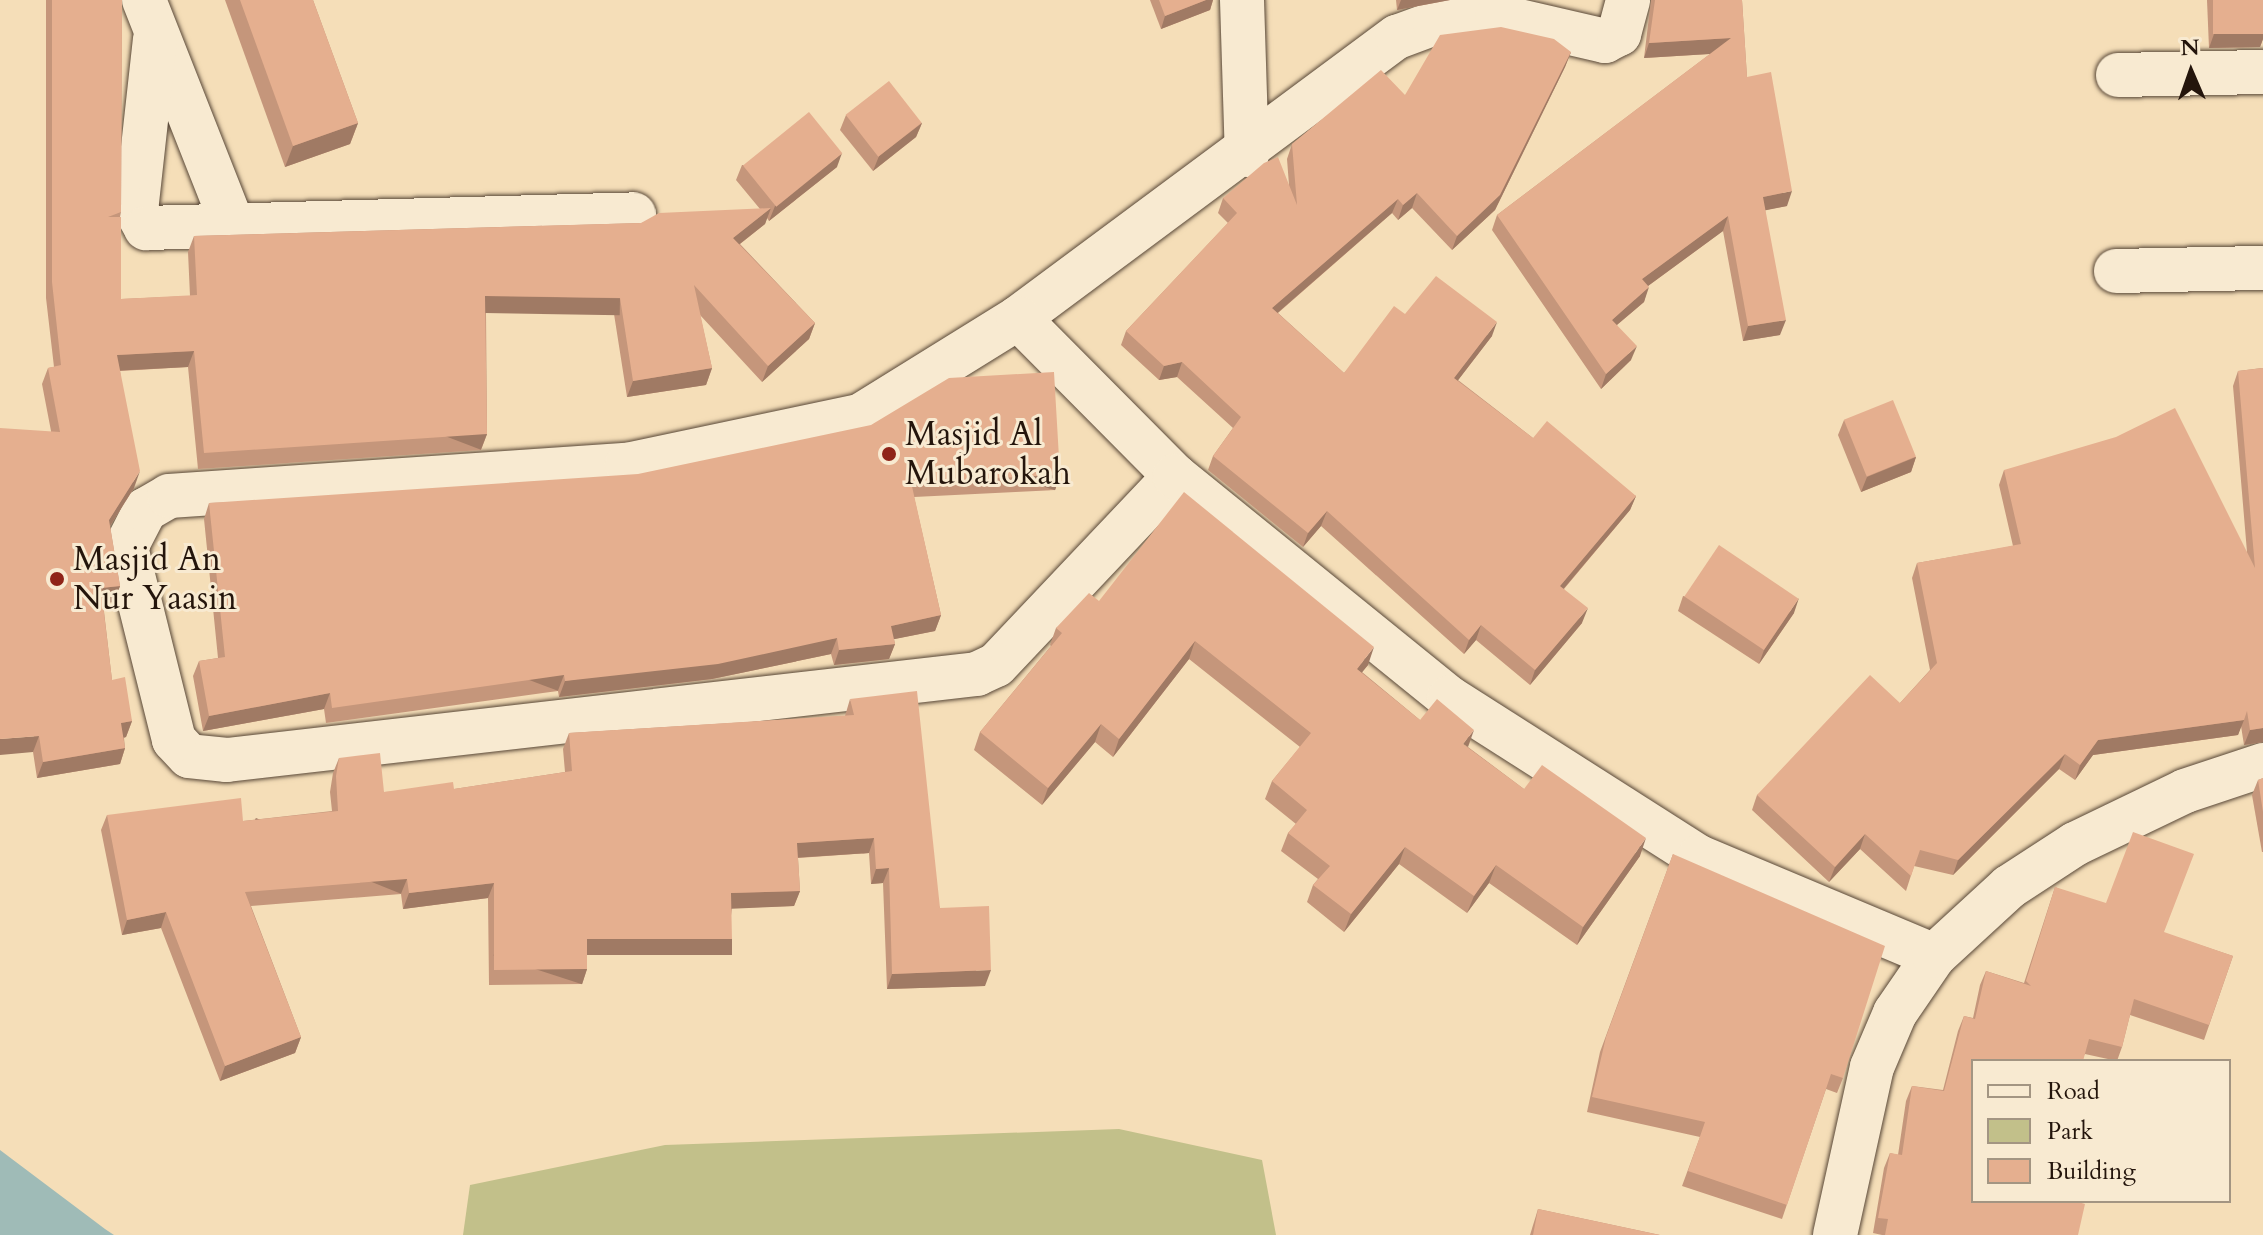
<!DOCTYPE html>
<style>
body{margin:0}
#map{position:relative;width:2263px;height:1235px;overflow:hidden;background:#f5deb8;font-family:Cardo,serif}
div>[style]{position:absolute}
.green>*{inset:0;background:#c2c08a}
.water>*{inset:0;background:#9fbbb7}
.roads{filter:drop-shadow(0 0 2px #584737) drop-shadow(0 0 2px #584737)}
.minor>*{height:44px;margin:-22px;padding:0 22px;transform-origin:22px;border-radius:22px;background:#f8ead1}
.wall>*{inset:0;background:#c5967b}
.shaded-wall>*{inset:0;background:#a07a64;transform-origin:0 0}
.building>*{inset:0;background:#e5af8f;transform-origin:0 0}
.dots>*{width:22px;height:22px;translate:-50% -50%;box-sizing:border-box;border:4px solid #f8ead1;border-radius:50%}
span{translate:-50% -50%;white-space:nowrap;text-align:center;line-height:1.15;-webkit-text-stroke:6px #f8ead1;paint-order:stroke}
.poi-label{font-size:34px;color:#24150c}
.left{translate:0 -50%;text-align:left}
.legend{position:absolute;left:1971px;top:1059px;width:260px;height:144px;box-sizing:border-box;background:#f8ead1;border:2px solid #a39582;margin:0;padding:10px 14px;list-style:none;font-size:24px;color:#24150c}
.legend li{display:flex;align-items:center;gap:16px;height:40px}
.legend b{width:40px;border:2px solid #a39582}
.north{position:absolute;left:2151px;top:32px;width:80px;height:80px;-webkit-text-stroke:6px #f8ead1;paint-order:stroke;rotate:358deg;font-size:22px;font-weight:700;line-height:32px;text-align:center;color:#24150c}
.north::after{content:'';display:block;margin:auto;width:28px;height:36px;background:#24150c;clip-path:polygon(50% 0,100% 100%,50% 72%,0 100%)}
</style>
<div id="map">
<div class="green">
<div style="clip-path:polygon(1119px 1129px,1262px 1160px,1276px 1235px,463px 1235px,470px 1185px,665px 1145px)"></div>
</div>
<div class="water">
<div style="clip-path:polygon(0 1150px,105px 1229px,114px 1235px,0 1235px)"></div>
</div>
<div class="roads">
<div class="minor">
<div style="left:144px;top:0;width:238px;rotate:68.5deg"></div>
<div style="left:1242px;top:0;width:155px;rotate:88.2deg"></div>
<div style="left:155px;top:39px;width:172px;rotate:96.3deg"></div>
<div style="left:136px;top:210px;width:21px;rotate:61deg"></div>
<div style="left:146px;top:228px;width:488px;rotate:-1.6deg"></div>
<div style="left:2118px;top:75px;width:145px;rotate:-1.2deg"></div>
<div style="left:2116px;top:271px;width:147px;rotate:-1.2deg"></div>
<div style="left:1018px;top:318px;width:472px;rotate:-36.6deg"></div>
<div style="left:1397px;top:37px;width:40px;rotate:-20.2deg"></div>
<div style="left:1435px;top:23px;width:62px;rotate:-6.4deg"></div>
<div style="left:1497px;top:16px;width:111px;rotate:13deg"></div>
<div style="left:1605px;top:41px;width:16px;rotate:-27deg"></div>
<div style="left:1619px;top:34px;width:35px;rotate:-75deg"></div>
<div style="left:1175px;top:476px;width:260px;rotate:133.4deg"></div>
<div style="left:996px;top:665px;width:21px;rotate:155deg"></div>
<div style="left:977px;top:674px;width:755px;rotate:173.46deg"></div>
<div style="left:227px;top:760px;width:38px;rotate:-174deg"></div>
<div style="left:189px;top:756px;width:22px;rotate:-133deg"></div>
<div style="left:174px;top:740px;width:199px;rotate:-104deg"></div>
<div style="left:126px;top:547px;width:42px;rotate:-62.8deg"></div>
<div style="left:145px;top:510px;width:28px;rotate:-30deg"></div>
<div style="left:169px;top:496px;width:459px;rotate:-3.9deg"></div>
<div style="left:627px;top:465px;width:238px;rotate:-11.9deg"></div>
<div style="left:860px;top:416px;width:186px;rotate:-31.8deg"></div>
<div style="left:1018px;top:318px;width:223px;rotate:45.2deg"></div>
<div style="left:1175px;top:476px;width:353px;rotate:39deg"></div>
<div style="left:1449px;top:698px;width:296px;rotate:32.5deg"></div>
<div style="left:1699px;top:857px;width:255px;rotate:22.8deg"></div>
<div style="left:1835px;top:1235px;width:172px;rotate:-77.6deg"></div>
<div style="left:1872px;top:1067px;width:59px;rotate:-66.9deg"></div>
<div style="left:1895px;top:1013px;width:69px;rotate:-55.6deg"></div>
<div style="left:1934px;top:956px;width:102px;rotate:-42.6deg"></div>
<div style="left:2009px;top:887px;width:79px;rotate:-33.1deg"></div>
<div style="left:2075px;top:844px;width:122px;rotate:-25.7deg"></div>
<div style="left:2185px;top:791px;width:82px;rotate:-18.4deg"></div>
</div>
</div>
<div class="wall">
<div style="clip-path:polygon(46px 0,122px 0,121px 212px,120px 217px,121px 299px,190px 296px,188px 252px,194px 236px,641px 223px,760px 209px,736px 180px,742px 165px,837px 167px,769px 221px,767px 218px,765px 224px,740px 244px,815px 323px,809px 339px,762px 382px,700px 315px,712px 368px,706px 385px,627px 397px,614px 314px,486px 312px,487px 434px,481px 450px,198px 469px,188px 367px,120px 371px,134px 488px,110px 526px,120px 586px,114px 602px,103px 603px,112px 680px,132px 721px,126px 737px,124px 738px,125px 748px,120px 764px,37px 778px,33px 752px,51px 431px,42px 384px,48px 368px,54px 367px,46px 298px)"></div>
<div style="clip-path:polygon(225px 0,313px 0,358px 123px,350px 144px,285px 167px)"></div>
<div style="clip-path:polygon(1150px 0,1213px 0,1210px 10px,1161px 29px)"></div>
<div style="clip-path:polygon(1396px 0,1450px 0,1397px 10px)"></div>
<div style="clip-path:polygon(1651px 0,1742px 0,1747px 77px,1787px 206px,1765px 210px,1780px 335px,1743px 341px,1723px 231px,1648px 286px,1644px 302px,1617px 325px,1631px 360px,1601px 389px,1492px 230px,1497px 215px,1710px 54px,1644px 58px)"></div>
<div style="clip-path:polygon(2207px 0,2263px 0,2263px 39px,2260px 47px,2209px 48px)"></div>
<div style="clip-path:polygon(1571px 52px,1565px 67px,1495px 210px,1452px 250px,1412px 208px,1398px 220px,1392px 213px,1278px 313px,1344px 373px,1405px 314px,1492px 336px,1458px 380px,1533px 438px,1636px 496px,1630px 510px,1564px 589px,1582px 623px,1530px 685px,1476px 640px,1464px 654px,1321px 526px,1303px 547px,1208px 470px,1213px 456px,1233px 428px,1177px 377px,1159px 380px,1121px 345px,1126px 331px,1228px 223px,1218px 213px,1223px 198px,1289px 185px,1287px 159px,1292px 144px,1405px 95px)"></div>
<div style="clip-path:polygon(846px 115px,922px 123px,916px 137px,873px 171px,840px 130px)"></div>
<div style="clip-path:polygon(2263px 368px,2263px 742px,2244px 745px,2241px 726px,2238px 735px,2093px 755px,2075px 780px,2059px 769px,1953px 875px,1914px 866px,1906px 891px,1860px 849px,1829px 882px,1752px 810px,1757px 795px,1900px 703px,1930px 670px,1912px 578px,1917px 563px,2013px 546px,1999px 485px,2004px 470px,2247px 552px,2233px 386px,2238px 371px)"></div>
<div style="clip-path:polygon(1844px 420px,1916px 457px,1911px 472px,1861px 492px,1838px 435px)"></div>
<div style="clip-path:polygon(1060px 475px,1055px 490px,914px 497px,941px 615px,935px 631px,894px 639px,895px 644px,889px 659px,834px 665px,831px 654px,712px 679px,559px 697px,558px 691px,326px 723px,324px 709px,203px 731px,193px 676px,199px 661px,218px 658px,204px 519px,209px 503px)"></div>
<div style="clip-path:polygon(1683px 596px,1794px 613px,1759px 664px,1678px 611px)"></div>
<div style="clip-path:polygon(1099px 601px,1368px 665px,1362px 672px,1420px 720px,1468px 747px,1524px 789px,1640px 856px,1577px 945px,1489px 883px,1467px 913px,1399px 864px,1344px 932px,1307px 902px,1313px 885px,1318px 879px,1281px 851px,1288px 833px,1296px 824px,1265px 799px,1272px 781px,1300px 747px,1189px 659px,1113px 757px,1095px 742px,1042px 805px,974px 750px,980px 732px,1051px 646px,1050px 645px,1056px 628px)"></div>
<div style="clip-path:polygon(850px 699px,940px 908px,985px 986px,887px 989px,883px 883px,871px 884px,869px 853px,798px 858px,800px 891px,794px 906px,732px 908px,726px 954px,587px 954px,587px 969px,582px 984px,489px 985px,488px 898px,403px 909px,401px 894px,251px 906px,301px 1037px,295px 1053px,220px 1081px,161px 928px,122px 935px,101px 830px,107px 815px,243px 821px,332px 811px,330px 792px,333px 773px,339px 758px,384px 792px,454px 789px,565px 772px,563px 749px,569px 733px,845px 716px)"></div>
<div style="clip-path:polygon(2263px 778px,2263px 852px,2262px 852px,2252px 795px,2258px 780px)"></div>
<div style="clip-path:polygon(1673px 854px,1843px 1078px,1837px 1093px,1826px 1089px,1782px 1219px,1682px 1186px,1700px 1137px,1587px 1112px,1600px 1052px)"></div>
<div style="clip-path:polygon(2055px 887px,2164px 933px,2233px 956px,2204px 1040px,2130px 1015px,2122px 1047px,2117px 1061px,2085px 1054px,1973px 1201px,2078px 1235px,1882px 1235px,1873px 1233px,1884px 1168px,1890px 1153px,1898px 1155px,1906px 1101px,1912px 1086px,1943px 1090px,1958px 1031px,1964px 1016px,1973px 1018px,1980px 985px,1986px 971px,2024px 983px)"></div>
<div style="clip-path:polygon(1538px 1209px,1660px 1235px,1530px 1235px)"></div>
</div>
<div class="shaded-wall">
<div style="clip-path:polygon(1206px 0,1213px 0,1210px 10px,1161px 29px,1165px 16px)"></div>
<div style="clip-path:polygon(1401px 0,1450px 0,1397px 10px)"></div>
<div style="clip-path:polygon(2263px 33px,2263px 39px,2260px 47px,2209px 48px,2214px 34px)"></div>
<div style="clip-path:polygon(1731px 38px,1725px 53px,1644px 58px,1649px 43px)"></div>
<div style="clip-path:polygon(1571px 52px,1565px 67px,1495px 210px,1452px 250px,1457px 236px)"></div>
<div style="clip-path:polygon(358px 123px,350px 144px,285px 167px,293px 146px)"></div>
<div style="clip-path:polygon(922px 123px,916px 137px,873px 171px,879px 156px)"></div>
<div style="clip-path:polygon(842px 153px,837px 167px,769px 221px,775px 206px)"></div>
<div style="clip-path:polygon(1792px 191px,1787px 206px,1757px 212px,1763px 197px)"></div>
<div style="clip-path:polygon(1417px 193px,1412px 208px,1398px 220px,1403px 205px)"></div>
<div style="clip-path:polygon(1398px 199px,1392px 213px,1267px 322px,1272px 308px)"></div>
<div style="clip-path:polygon(771px 208px,765px 224px,727px 254px,733px 238px)"></div>
<div style="clip-path:polygon(1728px 216px,1723px 231px,1637px 294px,1642px 279px)"></div>
<div style="clip-path:polygon(1649px 287px,1644px 302px,1606px 334px,1612px 320px)"></div>
<div style="left:485px;top:296px;width:135px;height:17px;rotate:1deg"></div>
<div style="clip-path:polygon(1786px 320px,1780px 335px,1743px 341px,1748px 326px)"></div>
<div style="clip-path:polygon(1497px 322px,1492px 336px,1449px 392px,1454px 378px)"></div>
<div style="clip-path:polygon(815px 323px,809px 339px,762px 382px,768px 366px)"></div>
<div style="clip-path:polygon(1637px 346px,1631px 360px,1601px 389px,1606px 374px)"></div>
<div style="clip-path:polygon(194px 351px,188px 367px,111px 371px,117px 355px)"></div>
<div style="clip-path:polygon(1182px 362px,1177px 377px,1159px 380px,1164px 366px)"></div>
<div style="clip-path:polygon(712px 368px,706px 385px,627px 397px,633px 381px)"></div>
<div style="left:487px;top:434px;width:17px;height:284px;rotate:111deg"></div>
<div style="clip-path:polygon(1916px 457px,1911px 472px,1861px 492px,1867px 477px)"></div>
<div style="clip-path:polygon(140px 471px,134px 488px,103px 537px,109px 520px)"></div>
<div style="left:1060px;top:475px;width:16px;height:149px;rotate:108deg"></div>
<div style="clip-path:polygon(1636px 496px,1630px 510px,1554px 600px,1560px 586px)"></div>
<div style="clip-path:polygon(1327px 511px,1321px 526px,1303px 547px,1308px 533px)"></div>
<div style="clip-path:polygon(120px 586px,114px 602px,95px 604px,101px 588px)"></div>
<div style="clip-path:polygon(1799px 598px,1794px 613px,1759px 664px,1764px 650px)"></div>
<div style="clip-path:polygon(1588px 608px,1582px 623px,1530px 685px,1535px 670px)"></div>
<div style="clip-path:polygon(941px 615px,935px 631px,885px 641px,891px 626px)"></div>
<div style="clip-path:polygon(1481px 625px,1476px 640px,1464px 654px,1469px 640px)"></div>
<div style="clip-path:polygon(837px 638px,831px 654px,712px 679px,559px 697px,565px 681px)"></div>
<div style="clip-path:polygon(1195px 641px,1189px 659px,1113px 757px,1119px 739px)"></div>
<div style="clip-path:polygon(895px 644px,889px 659px,834px 665px,839px 650px)"></div>
<div style="clip-path:polygon(1374px 647px,1368px 665px,1351px 686px,1357px 669px)"></div>
<div style="left:564px;top:675px;width:17px;height:234px;rotate:111deg"></div>
<div style="clip-path:polygon(330px 693px,324px 709px,203px 731px,209px 716px)"></div>
<div style="clip-path:polygon(2244px 720px,2238px 735px,2093px 755px,2075px 780px,2080px 765px,2098px 740px)"></div>
<div style="clip-path:polygon(132px 721px,126px 737px,115px 739px,121px 723px)"></div>
<div style="clip-path:polygon(1101px 724px,1095px 742px,1042px 805px,1048px 788px)"></div>
<div style="clip-path:polygon(2263px 728px,2263px 742px,2244px 745px,2250px 730px)"></div>
<div style="clip-path:polygon(1474px 730px,1468px 747px,1463px 744px)"></div>
<div style="clip-path:polygon(39px 736px,33px 752px,0 755px,0 739px)"></div>
<div style="clip-path:polygon(125px 748px,120px 764px,37px 778px,43px 762px)"></div>
<div style="clip-path:polygon(2065px 754px,2059px 769px,1953px 875px,1958px 860px)"></div>
<div style="clip-path:polygon(1865px 834px,1860px 849px,1829px 882px,1835px 867px)"></div>
<div style="clip-path:polygon(874px 838px,869px 853px,792px 858px,797px 843px)"></div>
<div style="clip-path:polygon(1646px 838px,1640px 856px,1577px 945px,1583px 927px)"></div>
<div style="clip-path:polygon(1405px 847px,1399px 864px,1344px 932px,1351px 914px)"></div>
<div style="clip-path:polygon(1496px 865px,1489px 883px,1467px 913px,1474px 896px)"></div>
<div style="clip-path:polygon(889px 868px,883px 883px,871px 884px,876px 869px)"></div>
<div style="left:407px;top:879px;width:16px;height:163px;rotate:112deg"></div>
<div style="clip-path:polygon(494px 883px,488px 898px,403px 909px,409px 893px)"></div>
<div style="clip-path:polygon(800px 891px,794px 906px,726px 909px,731px 893px)"></div>
<div style="clip-path:polygon(166px 912px,161px 928px,122px 935px,127px 920px)"></div>
<div style="left:587px;top:939px;width:145px;height:16px"></div>
<div style="left:587px;top:969px;width:16px;height:93px;rotate:108deg"></div>
<div style="clip-path:polygon(991px 970px,985px 986px,887px 989px,892px 974px)"></div>
<div style="clip-path:polygon(301px 1037px,295px 1053px,220px 1081px,225px 1066px)"></div>
</div>
<div class="building">
<div style="clip-path:polygon(52px 0,122px 0,121px 212px,108px 217px,121px 217px,121px 299px,197px 295px,194px 236px,641px 223px,659px 213px,771px 208px,733px 238px,815px 323px,768px 366px,694px 285px,712px 368px,633px 381px,620px 298px,485px 296px,487px 434px,204px 453px,194px 351px,117px 355px,140px 471px,109px 520px,120px 586px,101px 588px,112px 680px,125px 677px,132px 721px,121px 723px,125px 748px,43px 762px,39px 736px,0 739px,0 428px,60px 432px,48px 368px,61px 365px,52px 282px)"></div>
<div style="clip-path:polygon(240px 0,313px 0,358px 123px,293px 146px)"></div>
<div style="clip-path:polygon(1159px 0,1206px 0,1165px 16px)"></div>
<div style="clip-path:polygon(1655px 0,1742px 0,1747px 77px,1771px 72px,1792px 191px,1763px 197px,1786px 320px,1748px 326px,1728px 216px,1642px 279px,1649px 287px,1612px 320px,1637px 346px,1606px 374px,1497px 215px,1731px 38px,1649px 43px)"></div>
<div style="left:2213px;top:0;width:50px;height:34px"></div>
<div style="clip-path:polygon(1501px 27px,1554px 39px,1571px 52px,1500px 195px,1457px 236px,1417px 193px,1403px 205px,1398px 199px,1272px 308px,1344px 373px,1394px 306px,1405px 314px,1436px 276px,1497px 322px,1454px 378px,1533px 438px,1547px 421px,1636px 496px,1560px 586px,1588px 608px,1535px 670px,1481px 625px,1469px 640px,1327px 511px,1308px 533px,1213px 456px,1241px 417px,1182px 362px,1164px 366px,1126px 331px,1237px 213px,1223px 198px,1264px 163px,1278px 157px,1297px 205px,1292px 144px,1381px 70px,1405px 95px,1440px 35px)"></div>
<div style="left:889px;top:81px;width:53px;height:55px;rotate:52deg"></div>
<div style="left:809px;top:112px;width:53px;height:85px;rotate:51deg"></div>
<div style="clip-path:polygon(2263px 368px,2263px 728px,2250px 730px,2247px 711px,2244px 720px,2098px 740px,2080px 765px,2065px 754px,1958px 860px,1920px 850px,1911px 876px,1865px 834px,1835px 867px,1757px 795px,1870px 675px,1900px 703px,1937px 663px,1917px 563px,2021px 544px,2004px 470px,2116px 437px,2175px 408px,2255px 568px,2238px 371px)"></div>
<div style="clip-path:polygon(1054px 372px,1060px 475px,911px 482px,941px 615px,891px 626px,895px 644px,839px 650px,837px 638px,718px 664px,565px 681px,564px 675px,332px 708px,330px 693px,209px 716px,199px 661px,225px 657px,209px 503px,638px 474px,871px 425px,949px 378px)"></div>
<div style="left:1893px;top:400px;width:61px;height:53px;rotate:68deg"></div>
<div style="clip-path:polygon(1184px 492px,1374px 647px,1357px 669px,1420px 720px,1437px 699px,1474px 730px,1463px 744px,1524px 789px,1542px 765px,1646px 838px,1583px 927px,1496px 865px,1474px 896px,1405px 847px,1351px 914px,1313px 885px,1330px 866px,1288px 833px,1307px 810px,1272px 781px,1311px 733px,1195px 641px,1119px 739px,1101px 724px,1048px 788px,980px 732px,1062px 633px,1056px 628px,1089px 593px,1099px 601px)"></div>
<div style="left:1719px;top:545px;width:96px;height:62px;rotate:34deg"></div>
<div style="clip-path:polygon(917px 691px,940px 908px,989px 906px,991px 970px,892px 974px,889px 868px,876px 869px,874px 838px,797px 843px,800px 891px,731px 893px,732px 939px,587px 939px,587px 969px,494px 970px,494px 883px,409px 893px,407px 879px,245px 892px,301px 1037px,225px 1066px,166px 912px,127px 920px,107px 815px,241px 798px,243px 821px,338px 811px,336px 776px,339px 758px,380px 753px,384px 792px,453px 782px,454px 789px,572px 771px,569px 733px,854px 715px,850px 699px)"></div>
<div style="clip-path:polygon(2263px 778px,2263px 812px,2258px 780px)"></div>
<div style="clip-path:polygon(2133px 832px,2194px 854px,2164px 932px,2233px 956px,2209px 1025px,2134px 999px,2122px 1047px,2089px 1039px,2083px 1061px,1973px 1061px,1973px 1201px,2075px 1201px,2085px 1204px,2078px 1235px,1885px 1235px,1888px 1219px,1878px 1218px,1890px 1153px,1902px 1155px,1912px 1086px,1944px 1091px,1964px 1016px,1975px 1019px,1986px 971px,2031px 986px,2026px 981px,2055px 887px,2106px 903px)"></div>
<div style="clip-path:polygon(1673px 854px,1885px 946px,1843px 1078px,1831px 1074px,1787px 1205px,1688px 1171px,1705px 1122px,1592px 1097px,1606px 1037px)"></div>
<div style="clip-path:polygon(1538px 1209px,1660px 1235px,1533px 1235px)"></div>
</div>
<div class="dots">
<div style="left:889px;top:454px;background:#8f2418"></div>
<div style="left:57px;top:579px;background:#8f2418"></div>
</div>
<div class="poi-label">
<span class="left" style="left:905px;top:454px">Masjid Al<br>Mubarokah</span>
<span class="left" style="left:73px;top:579px">Masjid An<br>Nur Yaasin</span>
</div>
<ul class="legend">
<li><b style="height:10px;background:#f8ead1"></b>Road</li>
<li><b style="height:22px;background:#c2c08a"></b>Park</li>
<li><b style="height:22px;background:#e5af8f"></b>Building</li>
</ul>
<div class="north">N</div>
</div>
